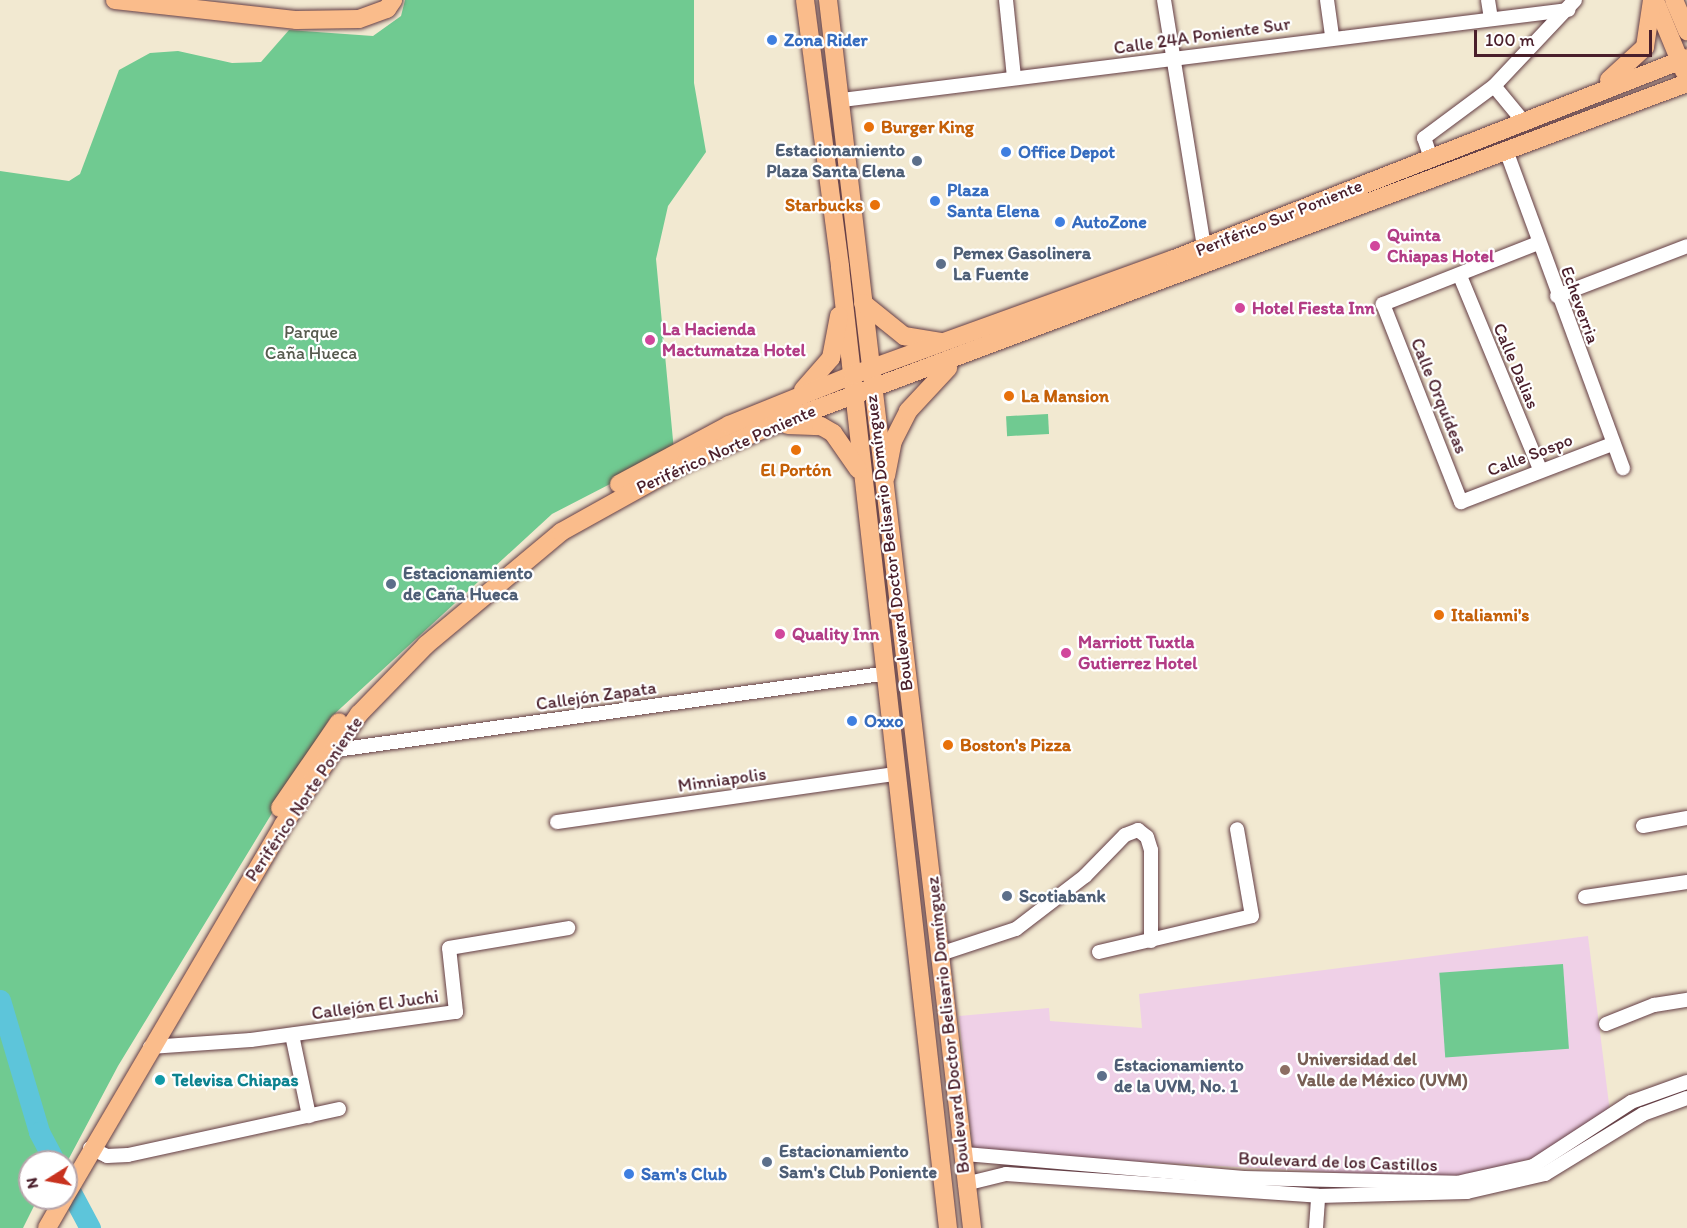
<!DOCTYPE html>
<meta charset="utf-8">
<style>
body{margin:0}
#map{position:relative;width:1687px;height:1228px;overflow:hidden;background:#f2e9d1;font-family:Itim,sans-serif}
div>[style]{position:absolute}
.built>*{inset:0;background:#efd0e7}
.green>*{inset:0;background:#70ca91;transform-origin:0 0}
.river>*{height:21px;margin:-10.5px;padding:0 10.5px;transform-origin:10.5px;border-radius:10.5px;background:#5dc5da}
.roads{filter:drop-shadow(0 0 2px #633d44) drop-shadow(0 0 2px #633d44)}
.minor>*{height:14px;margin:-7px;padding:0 7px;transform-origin:7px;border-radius:7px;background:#fff}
.major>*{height:18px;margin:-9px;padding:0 9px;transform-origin:9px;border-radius:9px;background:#fabc8b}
.dots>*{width:16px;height:16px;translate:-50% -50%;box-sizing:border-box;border:3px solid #fff;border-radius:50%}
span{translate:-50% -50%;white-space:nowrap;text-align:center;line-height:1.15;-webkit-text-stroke:4.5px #fff;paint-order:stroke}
.street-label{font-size:18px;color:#4a1f2b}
.shop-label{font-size:18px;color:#366cbe;font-weight:700}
.left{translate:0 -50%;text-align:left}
.food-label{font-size:18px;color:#c56008;font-weight:700}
.right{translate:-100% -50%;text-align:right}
.service-label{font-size:18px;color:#4e5e75;font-weight:700}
.hotel-label{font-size:18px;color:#b23c85;font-weight:700}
.park-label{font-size:18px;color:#575b4f}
.education-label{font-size:18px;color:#785e54;font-weight:700}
.culture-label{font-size:18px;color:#0d838f;font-weight:700}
.north{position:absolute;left:18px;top:1150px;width:60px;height:60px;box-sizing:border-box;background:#fff;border:2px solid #b7a5aa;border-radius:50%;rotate:259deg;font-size:16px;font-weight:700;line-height:24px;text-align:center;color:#4a1f2b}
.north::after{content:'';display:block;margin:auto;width:21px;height:27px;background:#c8321e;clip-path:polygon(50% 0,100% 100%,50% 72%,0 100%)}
.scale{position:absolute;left:1474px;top:30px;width:178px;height:27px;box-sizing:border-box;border:3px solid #4a1f2b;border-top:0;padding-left:8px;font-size:18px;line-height:21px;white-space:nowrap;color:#4a1f2b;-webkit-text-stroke:4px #fff;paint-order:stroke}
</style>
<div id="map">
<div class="built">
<div style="clip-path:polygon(1588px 936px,1610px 1112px,1540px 1156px,1474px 1175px,1414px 1177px,973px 1152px,959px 1016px,1049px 1008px,1050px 1021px,1142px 1028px,1139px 994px)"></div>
</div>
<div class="green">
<div style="clip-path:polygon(405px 0,694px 0,694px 83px,706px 152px,668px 206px,656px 259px,674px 451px,552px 514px,330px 718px,118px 1066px,66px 1164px,55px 1162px,39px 1134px,42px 1162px,30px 1162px,30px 1198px,38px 1198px,23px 1228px,0 1228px,0 171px,69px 181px,80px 174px,119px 70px,150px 53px,178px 51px,232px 63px,261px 62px,289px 30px,373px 36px,401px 16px)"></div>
<div style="left:1048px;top:414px;width:20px;height:42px;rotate:87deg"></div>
<div style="left:1563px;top:964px;width:85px;height:124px;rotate:86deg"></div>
</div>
<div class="river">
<div style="left:0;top:1000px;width:138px;rotate:73.5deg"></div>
<div style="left:39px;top:1132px;width:34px;rotate:62deg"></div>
<div style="left:66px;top:1183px;width:51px;rotate:61.9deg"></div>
</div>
<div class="roads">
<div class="minor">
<div style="left:1006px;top:0;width:78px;rotate:84.1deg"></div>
<div style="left:1164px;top:0;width:250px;rotate:80.8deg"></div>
<div style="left:1327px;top:0;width:37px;rotate:82deg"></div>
<div style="left:1488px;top:0;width:18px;rotate:81deg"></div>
<div style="left:842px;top:100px;width:732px;rotate:-7.07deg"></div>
<div style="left:1523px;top:121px;width:45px;rotate:-129.6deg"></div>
<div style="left:1494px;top:86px;width:118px;rotate:-46.7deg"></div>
<div style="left:1507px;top:153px;width:336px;rotate:69.8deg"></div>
<div style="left:1431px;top:158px;width:21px;rotate:-109deg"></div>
<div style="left:1424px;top:138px;width:87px;rotate:-36.6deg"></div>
<div style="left:1538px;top:243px;width:167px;rotate:158.5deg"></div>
<div style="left:1383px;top:304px;width:213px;rotate:68.5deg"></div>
<div style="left:1461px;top:502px;width:162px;rotate:-21deg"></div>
<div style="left:1460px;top:276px;width:209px;rotate:67.5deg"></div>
<div style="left:1557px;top:296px;width:139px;rotate:-21deg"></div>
<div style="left:329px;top:751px;width:558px;rotate:-7.93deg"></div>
<div style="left:557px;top:822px;width:340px;rotate:-8.1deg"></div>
<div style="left:1643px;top:826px;width:45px;rotate:-10.3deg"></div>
<div style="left:1585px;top:897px;width:103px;rotate:-8.4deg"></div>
<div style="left:1099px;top:952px;width:157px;rotate:-13.2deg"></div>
<div style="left:1252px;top:916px;width:88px;rotate:-99.8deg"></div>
<div style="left:943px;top:953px;width:77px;rotate:-18.2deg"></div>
<div style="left:1016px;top:929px;width:87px;rotate:-37.5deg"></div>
<div style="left:1085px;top:876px;width:57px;rotate:-45.7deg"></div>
<div style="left:1125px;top:835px;width:14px;rotate:-21deg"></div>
<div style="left:1138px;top:830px;width:11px;rotate:38deg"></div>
<div style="left:1147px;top:837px;width:14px;rotate:73deg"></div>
<div style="left:1151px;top:850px;width:91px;rotate:90deg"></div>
<div style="left:1606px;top:1024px;width:52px;rotate:-21.6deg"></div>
<div style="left:1654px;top:1005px;width:33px;rotate:-9deg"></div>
<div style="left:292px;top:1035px;width:83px;rotate:78.1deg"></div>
<div style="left:150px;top:1047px;width:101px;rotate:-4deg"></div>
<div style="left:251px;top:1040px;width:207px;rotate:-7.8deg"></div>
<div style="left:456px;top:1012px;width:64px;rotate:-96.2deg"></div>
<div style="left:449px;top:948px;width:121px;rotate:-9.5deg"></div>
<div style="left:90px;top:1148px;width:19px;rotate:25deg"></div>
<div style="left:107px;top:1156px;width:21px;rotate:-3deg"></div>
<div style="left:128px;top:1155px;width:216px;rotate:-12.3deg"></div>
<div style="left:965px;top:1154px;width:280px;rotate:4.9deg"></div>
<div style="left:1244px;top:1178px;width:213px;rotate:1.3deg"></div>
<div style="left:1457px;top:1183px;width:78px;rotate:-12.6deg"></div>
<div style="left:1533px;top:1166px;width:117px;rotate:-33.1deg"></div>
<div style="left:1631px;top:1102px;width:59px;rotate:-19.7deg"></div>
<div style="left:965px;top:1184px;width:42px;rotate:-13.7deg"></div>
<div style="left:1006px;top:1174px;width:313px;rotate:4deg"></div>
<div style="left:1318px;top:1196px;width:149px;rotate:-1.5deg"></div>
<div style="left:1467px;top:1192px;width:80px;rotate:-13deg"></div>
<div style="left:1545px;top:1174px;width:115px;rotate:-31.5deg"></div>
<div style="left:1643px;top:1114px;width:47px;rotate:-20deg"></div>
<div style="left:1316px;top:1228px;width:32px;rotate:-86deg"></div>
</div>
<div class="major">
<div style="left:115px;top:0;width:183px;rotate:6.3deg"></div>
<div style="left:297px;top:20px;width:62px;rotate:-0.9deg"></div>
<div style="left:359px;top:19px;width:30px;rotate:-20deg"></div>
<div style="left:387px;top:9px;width:11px;rotate:-56deg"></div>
<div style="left:805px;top:0;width:269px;rotate:82.5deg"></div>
<div style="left:840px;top:267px;width:967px;rotate:83.59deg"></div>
<div style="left:828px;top:0;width:1236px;rotate:83.31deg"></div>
<div style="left:1674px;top:0;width:34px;rotate:67deg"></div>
<div style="left:1656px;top:3px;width:74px;rotate:67.6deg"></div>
<div style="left:1609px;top:80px;width:49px;rotate:-42.5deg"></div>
<div style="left:1645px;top:47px;width:48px;rotate:-81.5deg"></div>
<div style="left:863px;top:303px;width:53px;rotate:38.8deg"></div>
<div style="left:904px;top:336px;width:37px;rotate:9deg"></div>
<div style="left:803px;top:390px;width:43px;rotate:-48.8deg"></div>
<div style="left:831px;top:358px;width:43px;rotate:-79.2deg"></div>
<div style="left:788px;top:425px;width:33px;rotate:2deg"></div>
<div style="left:821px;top:426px;width:14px;rotate:30deg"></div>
<div style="left:833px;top:433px;width:44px;rotate:55.2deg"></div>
<div style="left:886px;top:476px;width:36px;rotate:-79deg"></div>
<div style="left:893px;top:441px;width:34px;rotate:-63deg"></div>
<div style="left:908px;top:411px;width:59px;rotate:-47.1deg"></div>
<div style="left:619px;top:484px;width:125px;rotate:-28.2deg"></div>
<div style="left:729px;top:425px;width:134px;rotate:-22deg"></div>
<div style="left:853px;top:375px;width:341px;rotate:-19.9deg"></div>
<div style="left:1174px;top:259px;width:551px;rotate:-21.4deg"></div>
<div style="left:280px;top:808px;width:104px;rotate:-55.5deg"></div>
<div style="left:66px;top:1195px;width:429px;rotate:-59.6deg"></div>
<div style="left:283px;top:825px;width:135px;rotate:-55.6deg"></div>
<div style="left:359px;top:714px;width:96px;rotate:-45.8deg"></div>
<div style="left:426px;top:645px;width:176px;rotate:-39.9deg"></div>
<div style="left:561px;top:532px;width:142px;rotate:-29.1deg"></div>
<div style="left:685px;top:463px;width:94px;rotate:-23.3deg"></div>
<div style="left:771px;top:426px;width:978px;rotate:-20.53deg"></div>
<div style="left:47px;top:1228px;width:34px;rotate:-60deg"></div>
</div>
</div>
<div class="dots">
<div style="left:772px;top:40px;background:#3f7fe0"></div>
<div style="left:869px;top:127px;background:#e8710a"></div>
<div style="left:1006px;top:152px;background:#3f7fe0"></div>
<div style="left:917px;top:161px;background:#5c6f8a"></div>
<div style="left:935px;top:201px;background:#3f7fe0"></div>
<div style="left:875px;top:205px;background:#e8710a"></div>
<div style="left:1060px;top:222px;background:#3f7fe0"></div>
<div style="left:1375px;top:246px;background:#d1479c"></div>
<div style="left:941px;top:264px;background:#5c6f8a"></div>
<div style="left:1240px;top:308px;background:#d1479c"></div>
<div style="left:650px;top:340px;background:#d1479c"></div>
<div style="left:1009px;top:396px;background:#e8710a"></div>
<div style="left:796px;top:450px;background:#e8710a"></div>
<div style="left:391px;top:584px;background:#5c6f8a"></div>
<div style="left:1439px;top:615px;background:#e8710a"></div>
<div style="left:780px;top:634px;background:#d1479c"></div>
<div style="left:1066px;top:653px;background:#d1479c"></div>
<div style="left:852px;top:721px;background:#3f7fe0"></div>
<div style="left:948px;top:745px;background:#e8710a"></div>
<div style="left:1007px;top:896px;background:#5c6f8a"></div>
<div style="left:1285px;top:1070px;background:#8d6e63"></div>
<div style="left:1102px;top:1076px;background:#5c6f8a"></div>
<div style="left:160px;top:1080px;background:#0f9aa8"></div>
<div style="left:767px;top:1162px;background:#5c6f8a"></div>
<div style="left:629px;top:1174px;background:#3f7fe0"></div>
</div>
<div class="street-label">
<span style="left:1202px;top:36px;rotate:-8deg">Calle 24A Poniente Sur</span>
<span style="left:1279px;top:218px;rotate:-22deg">Periférico Sur Poniente</span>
<span style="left:1580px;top:305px;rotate:70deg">Echeverria</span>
<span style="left:1516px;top:366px;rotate:67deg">Calle Dalias</span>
<span style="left:1439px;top:396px;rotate:68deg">Calle Orquídeas</span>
<span style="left:726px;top:449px;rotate:-24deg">Periférico Norte Poniente</span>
<span style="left:1530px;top:455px;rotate:-21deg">Calle Sospo</span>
<span style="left:889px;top:543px;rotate:-97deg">Boulevard Doctor Belisario Domínguez</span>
<span style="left:596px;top:696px;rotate:-8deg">Callejón Zapata</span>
<span style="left:722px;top:780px;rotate:-8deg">Minniapolis</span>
<span style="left:304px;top:799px;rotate:-56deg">Periférico Norte Poniente</span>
<span style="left:375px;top:1005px;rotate:-8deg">Callejón El Juchi</span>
<span style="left:948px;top:1025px;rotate:-96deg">Boulevard Doctor Belisario Domínguez</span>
<span style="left:1338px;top:1162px;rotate:2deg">Boulevard de los Castillos</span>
</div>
<div class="shop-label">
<span class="left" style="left:784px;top:40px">Zona Rider</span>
<span class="left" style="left:1018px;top:152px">Office Depot</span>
<span class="left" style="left:947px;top:201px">Plaza<br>Santa Elena</span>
<span class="left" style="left:1072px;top:222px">AutoZone</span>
<span class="left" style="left:864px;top:721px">Oxxo</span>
<span class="left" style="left:641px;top:1174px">Sam's Club</span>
</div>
<div class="food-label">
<span class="left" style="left:881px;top:127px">Burger King</span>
<span class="right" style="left:863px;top:205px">Starbucks</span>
<span class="left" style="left:1021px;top:396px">La Mansion</span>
<span style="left:796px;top:470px">El Portón</span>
<span class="left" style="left:1451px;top:615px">Italianni's</span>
<span class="left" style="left:960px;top:745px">Boston's Pizza</span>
</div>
<div class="service-label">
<span class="right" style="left:905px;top:161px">Estacionamiento<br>Plaza Santa Elena</span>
<span class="left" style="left:953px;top:264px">Pemex Gasolinera<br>La Fuente</span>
<span class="left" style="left:403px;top:584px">Estacionamiento<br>de Caña Hueca</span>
<span class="left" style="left:1019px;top:896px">Scotiabank</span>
<span class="left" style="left:1114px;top:1076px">Estacionamiento<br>de la UVM, No. 1</span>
<span class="left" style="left:779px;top:1162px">Estacionamiento<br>Sam's Club Poniente</span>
</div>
<div class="hotel-label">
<span class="left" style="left:1387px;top:246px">Quinta<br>Chiapas Hotel</span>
<span class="left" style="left:1252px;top:308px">Hotel Fiesta Inn</span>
<span class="left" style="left:662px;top:340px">La Hacienda<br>Mactumatza Hotel</span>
<span class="left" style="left:792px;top:634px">Quality Inn</span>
<span class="left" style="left:1078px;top:653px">Marriott Tuxtla<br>Gutierrez Hotel</span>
</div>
<div class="park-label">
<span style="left:311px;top:343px">Parque<br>Caña Hueca</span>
</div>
<div class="education-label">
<span class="left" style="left:1297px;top:1070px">Universidad del<br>Valle de México (UVM)</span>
</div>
<div class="culture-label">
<span class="left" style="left:172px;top:1080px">Televisa Chiapas</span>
</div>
<div class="north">N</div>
<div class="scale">100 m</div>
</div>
